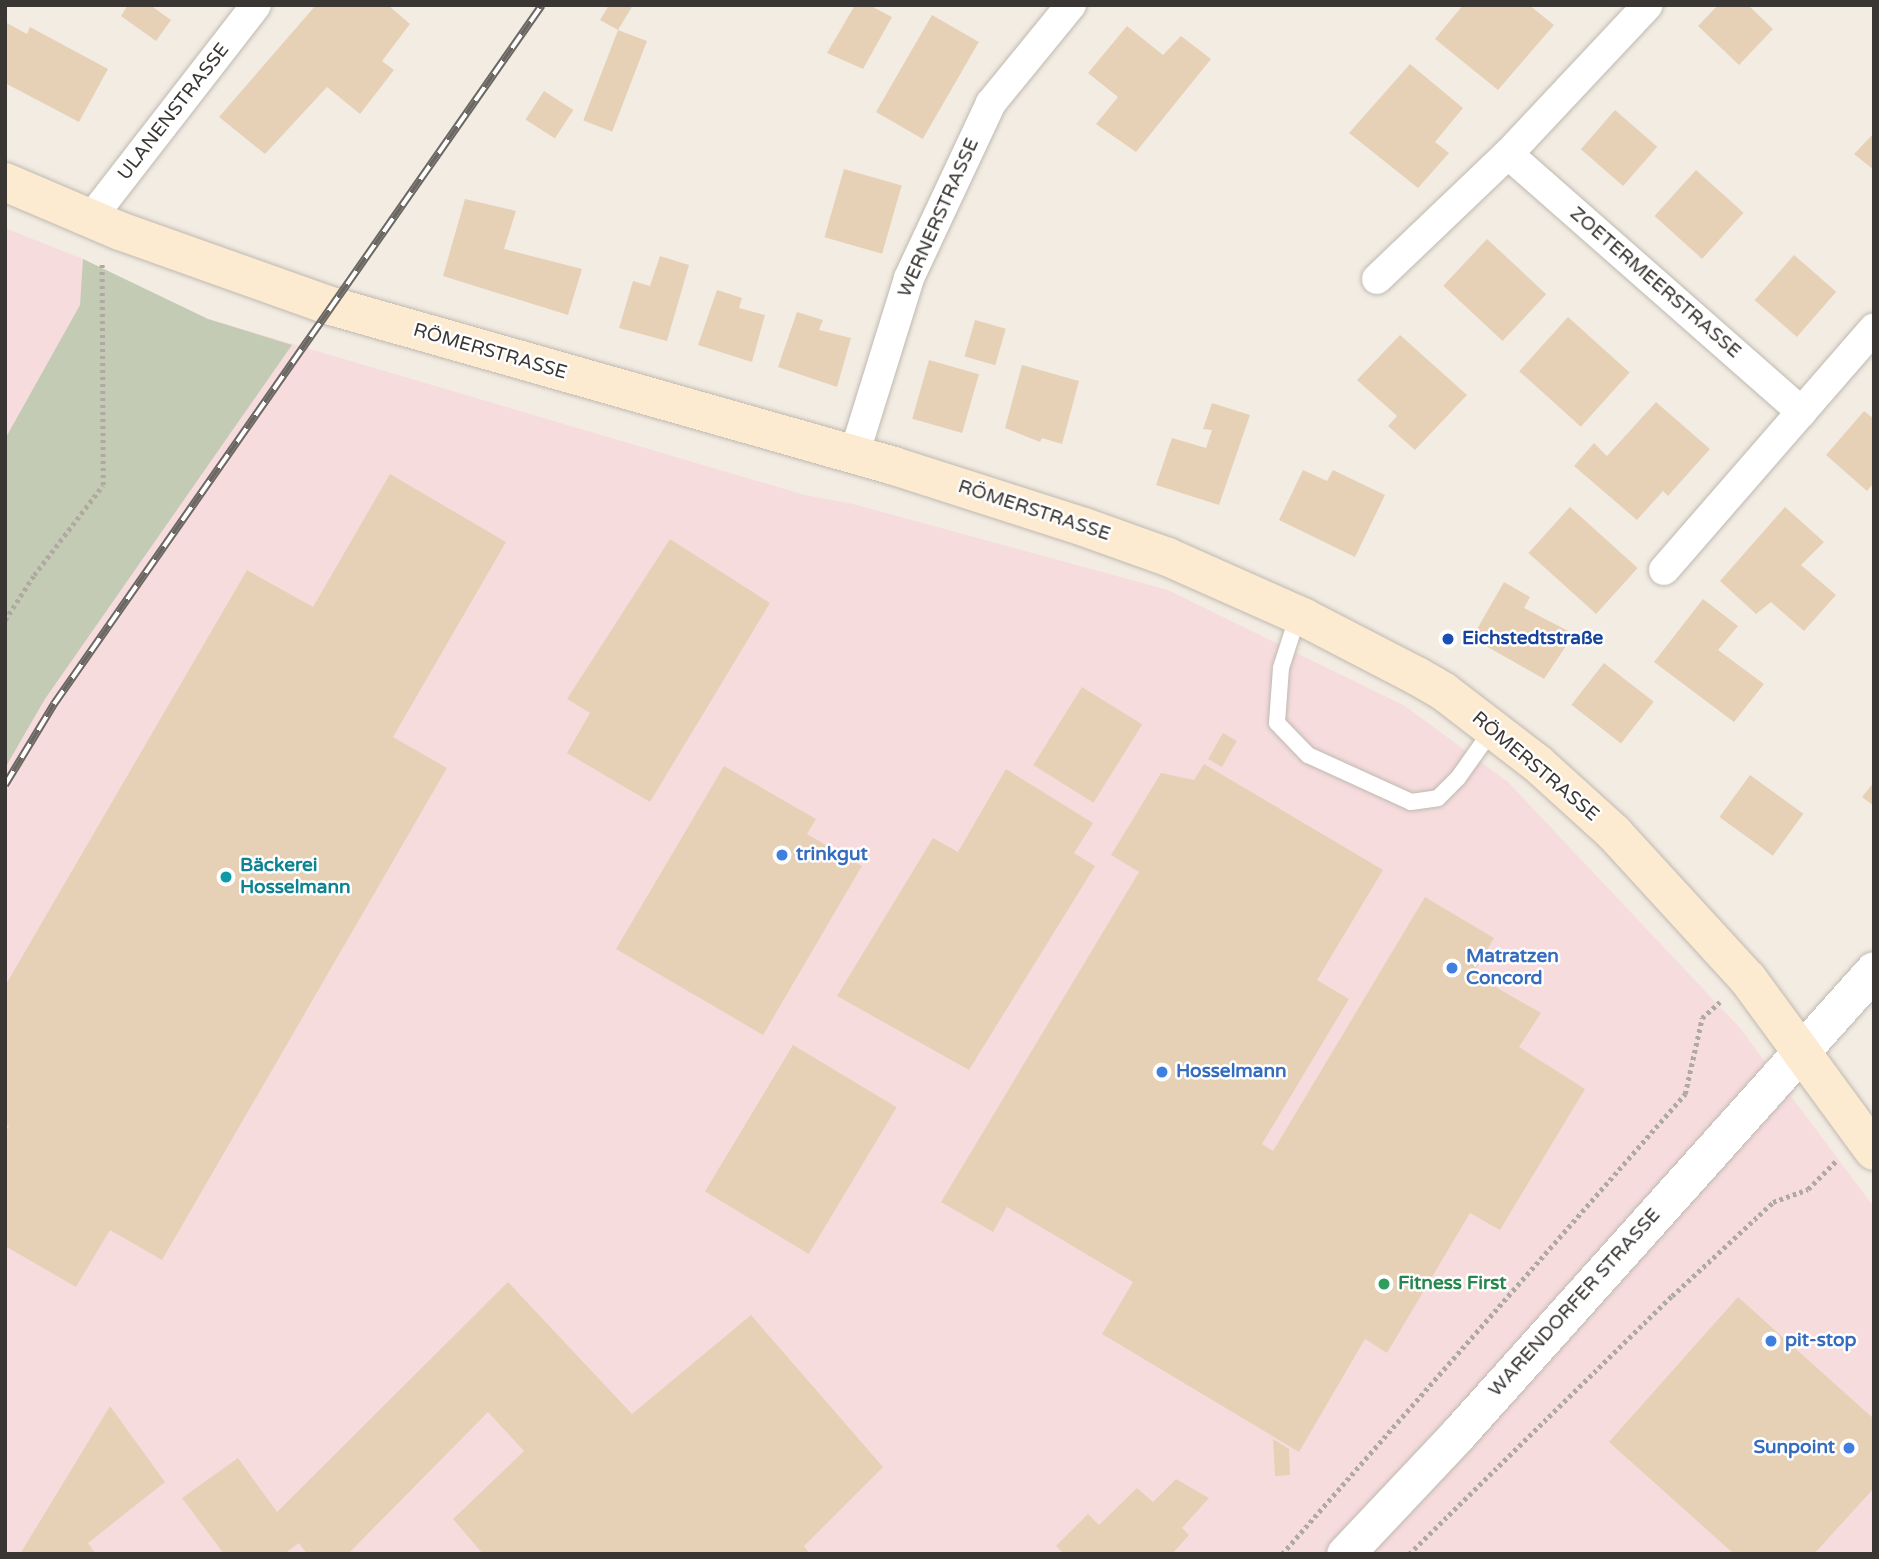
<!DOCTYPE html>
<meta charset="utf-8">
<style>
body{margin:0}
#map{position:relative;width:1879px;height:1559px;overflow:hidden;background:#f3ece3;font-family:"Varela Round",sans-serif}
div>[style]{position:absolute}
.industrial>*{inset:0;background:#f7dcde}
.green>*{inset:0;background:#c4cbb4}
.building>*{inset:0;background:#e6d1b7;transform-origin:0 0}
.path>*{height:4.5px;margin-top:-2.25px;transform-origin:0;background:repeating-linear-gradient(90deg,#afa9a2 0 3.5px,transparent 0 7px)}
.roads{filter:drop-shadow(0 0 2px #bfb9b0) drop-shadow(0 0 2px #bfb9b0)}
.service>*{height:16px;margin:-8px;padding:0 8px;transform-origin:8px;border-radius:8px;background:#fff}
.minor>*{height:30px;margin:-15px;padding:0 15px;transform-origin:15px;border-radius:15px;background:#fff}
.tertiary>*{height:37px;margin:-18.5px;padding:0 18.5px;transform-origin:18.5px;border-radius:18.5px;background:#fff}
.secondary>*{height:38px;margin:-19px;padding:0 19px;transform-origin:19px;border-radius:19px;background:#fcead1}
.rail>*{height:8px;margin-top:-4px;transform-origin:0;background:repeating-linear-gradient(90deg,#fff 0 16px,#6b6763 0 32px);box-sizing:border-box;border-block:2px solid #6b6763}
.dots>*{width:19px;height:19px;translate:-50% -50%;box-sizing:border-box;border:4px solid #fff;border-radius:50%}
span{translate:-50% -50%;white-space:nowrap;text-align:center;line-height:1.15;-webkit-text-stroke:5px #fff;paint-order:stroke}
.street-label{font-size:19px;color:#393633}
.transit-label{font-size:19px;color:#164399;font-weight:700}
.left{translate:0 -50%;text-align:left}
.shop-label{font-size:19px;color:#366cbe;font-weight:700}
.right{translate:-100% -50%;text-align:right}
.culture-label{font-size:19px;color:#0d838f;font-weight:700}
.leisure-label{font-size:19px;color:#27864d;font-weight:700}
.frame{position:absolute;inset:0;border:7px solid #393633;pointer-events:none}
</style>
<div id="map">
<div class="industrial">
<div style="clip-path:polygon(5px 228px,83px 259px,208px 319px,805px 495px,853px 504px,1168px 590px,1405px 706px,1508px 782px,1740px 1028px,1874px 1207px,1874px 1554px,5px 1554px)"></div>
</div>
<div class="green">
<div style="clip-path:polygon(83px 259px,208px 319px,292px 345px,45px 699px,5px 768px,5px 439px,80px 305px)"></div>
</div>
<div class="building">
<div style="clip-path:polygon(128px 5px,150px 5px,171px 20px,156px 41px,121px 16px)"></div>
<div style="clip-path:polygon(316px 5px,388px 5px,410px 24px,382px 61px,394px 70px,360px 114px,327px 87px,265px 154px,219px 117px)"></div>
<div style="clip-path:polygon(609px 5px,633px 5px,618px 30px,600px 20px)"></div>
<div style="clip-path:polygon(855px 5px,869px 5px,892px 17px,863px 69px,827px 53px)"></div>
<div style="clip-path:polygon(1463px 5px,1529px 5px,1554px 25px,1498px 90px,1435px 39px)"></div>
<div style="clip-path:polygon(1718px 5px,1748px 5px,1773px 29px,1739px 65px,1698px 26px)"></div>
<div style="left:932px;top:15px;width:54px;height:112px;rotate:30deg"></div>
<div style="clip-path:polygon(5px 22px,27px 34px,30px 27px,108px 69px,79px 122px,5px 83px)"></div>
<div style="clip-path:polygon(1127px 26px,1163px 55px,1181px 36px,1211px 59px,1136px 152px,1096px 124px,1118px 97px,1088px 73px)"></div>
<div style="left:618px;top:30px;width:31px;height:97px;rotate:21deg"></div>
<div style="clip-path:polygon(1410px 64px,1463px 108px,1435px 142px,1449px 153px,1418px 188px,1349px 133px)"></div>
<div style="left:544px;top:91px;width:35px;height:34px;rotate:33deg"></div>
<div style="left:1615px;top:110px;width:56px;height:52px;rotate:41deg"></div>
<div style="clip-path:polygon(1874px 133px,1874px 170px,1854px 154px)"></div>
<div style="left:844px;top:169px;width:60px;height:71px;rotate:16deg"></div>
<div style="left:1696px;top:170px;width:64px;height:62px;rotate:42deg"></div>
<div style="clip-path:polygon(465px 199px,516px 211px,504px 249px,582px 269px,568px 315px,443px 276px)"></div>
<div style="left:1487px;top:239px;width:81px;height:64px;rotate:43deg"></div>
<div style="left:1794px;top:255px;width:56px;height:60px;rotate:41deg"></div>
<div style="clip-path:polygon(660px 256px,689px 265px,667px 341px,619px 328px,633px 281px,650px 286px)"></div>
<div style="clip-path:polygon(717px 290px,742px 298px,739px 308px,765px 315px,752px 362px,698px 345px)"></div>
<div style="clip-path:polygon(797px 312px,823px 320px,819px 330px,851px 338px,837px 387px,778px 367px)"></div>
<div style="left:1568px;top:317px;width:83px;height:73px;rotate:42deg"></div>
<div style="left:975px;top:320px;width:32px;height:38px;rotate:16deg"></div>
<div style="clip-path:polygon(1400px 335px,1467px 395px,1415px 450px,1388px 426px,1397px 416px,1357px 380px)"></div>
<div style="left:929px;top:360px;width:52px;height:61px;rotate:16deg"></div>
<div style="clip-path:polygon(1022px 365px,1079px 381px,1062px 444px,1042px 438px,1040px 442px,1005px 428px)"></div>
<div style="clip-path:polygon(1656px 402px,1710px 449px,1668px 496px,1663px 491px,1637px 520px,1574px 466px,1594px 443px,1607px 456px)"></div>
<div style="clip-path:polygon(1212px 403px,1250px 415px,1219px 505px,1156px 485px,1172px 438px,1206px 448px,1212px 430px,1203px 429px)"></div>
<div style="clip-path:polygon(1864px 411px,1874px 419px,1874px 483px,1867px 491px,1826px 455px)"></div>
<div style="clip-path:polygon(1303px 470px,1327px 481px,1333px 470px,1385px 495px,1355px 557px,1279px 520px)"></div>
<div style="clip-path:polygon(390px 474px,506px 542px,393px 737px,447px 768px,162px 1260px,110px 1230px,76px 1287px,5px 1246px,5px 1133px,9px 1126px,5px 1124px,5px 986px,247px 570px,313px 607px)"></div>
<div style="left:1570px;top:507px;width:91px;height:62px;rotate:42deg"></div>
<div style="clip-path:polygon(1785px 507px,1824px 542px,1801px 565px,1836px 595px,1804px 631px,1771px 602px,1756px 614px,1720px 581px)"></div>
<div style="clip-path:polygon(670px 539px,770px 603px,650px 802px,567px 753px,590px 713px,567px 699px)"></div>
<div style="clip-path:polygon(1504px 582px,1530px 597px,1524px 608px,1574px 634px,1544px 679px,1472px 638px)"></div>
<div style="clip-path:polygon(1703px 599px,1738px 626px,1718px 650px,1764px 684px,1734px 722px,1654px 662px)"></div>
<div style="left:1604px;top:663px;width:63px;height:53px;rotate:38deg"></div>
<div style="left:1082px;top:687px;width:71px;height:92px;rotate:32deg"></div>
<div style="left:1223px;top:733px;width:16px;height:30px;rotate:30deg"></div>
<div style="clip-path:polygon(1204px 764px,1383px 870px,1317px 980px,1349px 999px,1262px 1144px,1273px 1151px,1425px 897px,1494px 938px,1473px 974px,1541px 1013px,1519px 1047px,1585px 1089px,1500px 1230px,1470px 1213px,1387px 1353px,1365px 1339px,1299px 1452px,1102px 1334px,1133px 1282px,1007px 1207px,993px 1232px,941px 1202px,1139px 872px,1111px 855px,1161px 773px,1194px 780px)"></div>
<div style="clip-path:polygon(724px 766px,816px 819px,807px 834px,862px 866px,763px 1035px,616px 949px)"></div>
<div style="clip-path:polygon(1006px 769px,1093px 823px,1074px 853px,1095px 866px,969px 1070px,837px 996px,933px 838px,958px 852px)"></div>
<div style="left:1750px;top:775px;width:66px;height:52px;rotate:36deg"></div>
<div style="clip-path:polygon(1874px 782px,1874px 806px,1862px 797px)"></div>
<div style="left:793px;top:1045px;width:121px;height:171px;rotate:31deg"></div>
<div style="clip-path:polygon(508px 1282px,632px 1414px,751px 1315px,883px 1467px,804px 1546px,810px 1554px,483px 1554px,453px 1519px,524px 1451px,488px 1412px,348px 1554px,307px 1554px,299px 1543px,284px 1554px,224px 1554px,182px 1498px,238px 1458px,277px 1512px)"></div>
<div style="clip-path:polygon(1738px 1297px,1874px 1419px,1874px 1488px,1814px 1554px,1734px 1554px,1609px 1442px)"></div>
<div style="clip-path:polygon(110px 1406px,165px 1482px,88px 1543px,96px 1554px,20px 1554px)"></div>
<div style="clip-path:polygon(1273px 1439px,1289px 1449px,1290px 1475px,1275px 1476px)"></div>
<div style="clip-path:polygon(1176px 1479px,1209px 1498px,1182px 1528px,1189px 1535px,1172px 1554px,1064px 1554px,1056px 1546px,1088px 1514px,1099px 1525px,1137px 1488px,1153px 1502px)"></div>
</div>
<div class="path">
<div style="left:5px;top:620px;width:54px;rotate:-57.2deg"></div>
<div style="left:34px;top:575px;width:113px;rotate:-52.5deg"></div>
<div style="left:103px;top:485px;width:221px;rotate:-90.3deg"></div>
<div style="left:1282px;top:1554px;width:612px;rotate:-48.78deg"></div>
<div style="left:1685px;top:1094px;width:78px;rotate:-77.4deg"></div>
<div style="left:1702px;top:1018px;width:24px;rotate:-42deg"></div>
<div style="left:1409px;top:1554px;width:368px;rotate:-44.5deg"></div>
<div style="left:1672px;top:1296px;width:138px;rotate:-42.9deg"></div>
<div style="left:1773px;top:1202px;width:37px;rotate:-20deg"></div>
<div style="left:1808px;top:1189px;width:40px;rotate:-45deg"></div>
</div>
<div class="roads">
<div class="service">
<div style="left:1298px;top:615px;width:56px;rotate:107.8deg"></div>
<div style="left:1281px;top:668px;width:55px;rotate:94.2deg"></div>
<div style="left:1277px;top:723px;width:45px;rotate:45.9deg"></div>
<div style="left:1308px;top:755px;width:113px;rotate:24.5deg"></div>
<div style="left:1411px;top:802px;width:27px;rotate:-8deg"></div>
<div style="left:1438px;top:798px;width:28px;rotate:-45deg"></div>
<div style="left:1458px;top:778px;width:59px;rotate:-54.7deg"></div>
</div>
<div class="minor">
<div style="left:1508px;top:154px;width:391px;rotate:41.3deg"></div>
<div style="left:91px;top:218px;width:269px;rotate:-52.2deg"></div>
<div style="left:1377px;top:279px;width:181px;rotate:-43.7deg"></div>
<div style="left:1508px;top:154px;width:204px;rotate:-46.8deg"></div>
<div style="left:854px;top:455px;width:185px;rotate:-72.7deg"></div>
<div style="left:909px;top:278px;width:193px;rotate:-64.9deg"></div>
<div style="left:991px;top:103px;width:127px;rotate:-50.8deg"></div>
<div style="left:1664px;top:570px;width:320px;rotate:-49deg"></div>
</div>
<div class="tertiary">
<div style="left:1345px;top:1554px;width:165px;rotate:-46.7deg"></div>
<div style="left:1458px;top:1434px;width:623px;rotate:-48.12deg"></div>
</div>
<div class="secondary">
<div style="left:5px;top:182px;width:125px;rotate:23.1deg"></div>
<div style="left:120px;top:231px;width:224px;rotate:19.6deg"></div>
<div style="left:331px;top:306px;width:585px;rotate:15.86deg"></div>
<div style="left:894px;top:466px;width:200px;rotate:17.8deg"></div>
<div style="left:1084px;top:527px;width:89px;rotate:19.7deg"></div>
<div style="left:1168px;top:557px;width:148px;rotate:24deg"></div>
<div style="left:1303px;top:617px;width:128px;rotate:27.4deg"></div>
<div style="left:1417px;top:676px;width:30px;rotate:30deg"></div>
<div style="left:1443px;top:691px;width:120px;rotate:37.5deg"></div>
<div style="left:1538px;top:764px;width:103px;rotate:42.2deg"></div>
<div style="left:1614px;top:833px;width:198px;rotate:47.5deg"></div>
<div style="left:1748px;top:979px;width:213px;rotate:53.8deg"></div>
</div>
</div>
<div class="rail">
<div style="left:5px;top:785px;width:95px;rotate:-58.8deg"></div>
<div style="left:54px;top:704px;width:852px;rotate:-55.08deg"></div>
</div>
<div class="dots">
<div style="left:1448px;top:639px;background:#1a4fb4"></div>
<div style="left:782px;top:855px;background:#3f7fe0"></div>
<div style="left:226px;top:877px;background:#0f9aa8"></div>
<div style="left:1452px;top:968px;background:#3f7fe0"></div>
<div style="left:1162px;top:1072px;background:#3f7fe0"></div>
<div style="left:1384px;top:1284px;background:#2e9e5b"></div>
<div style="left:1771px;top:1341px;background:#3f7fe0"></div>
<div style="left:1849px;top:1448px;background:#3f7fe0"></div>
</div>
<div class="street-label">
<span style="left:174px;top:112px;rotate:-52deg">ULANENSTRASSE</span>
<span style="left:939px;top:218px;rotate:-66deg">WERNERSTRASSE</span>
<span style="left:1655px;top:283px;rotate:41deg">ZOETERMEERSTRASSE</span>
<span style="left:490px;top:352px;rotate:16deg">RÖMERSTRASSE</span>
<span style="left:1034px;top:511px;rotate:18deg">RÖMERSTRASSE</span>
<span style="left:1535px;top:767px;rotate:40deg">RÖMERSTRASSE</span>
<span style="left:1575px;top:1303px;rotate:-48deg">WARENDORFER STRASSE</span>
</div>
<div class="transit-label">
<span class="left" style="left:1462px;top:639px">Eichstedtstraße</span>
</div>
<div class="shop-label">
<span class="left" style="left:796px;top:855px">trinkgut</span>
<span class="left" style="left:1466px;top:968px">Matratzen<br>Concord</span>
<span class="left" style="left:1176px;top:1072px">Hosselmann</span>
<span class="left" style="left:1785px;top:1341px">pit-stop</span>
<span class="right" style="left:1835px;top:1448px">Sunpoint</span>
</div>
<div class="culture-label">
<span class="left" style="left:240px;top:877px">Bäckerei<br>Hosselmann</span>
</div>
<div class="leisure-label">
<span class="left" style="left:1398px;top:1284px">Fitness First</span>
</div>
<div class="frame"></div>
</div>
